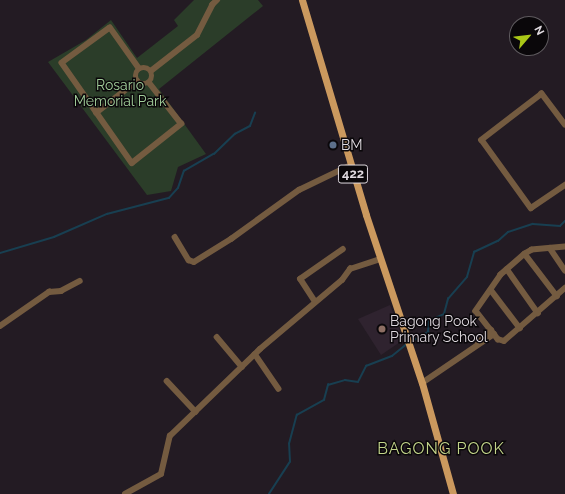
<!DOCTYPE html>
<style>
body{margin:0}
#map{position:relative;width:565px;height:494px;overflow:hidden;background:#231b23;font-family:Raleway,sans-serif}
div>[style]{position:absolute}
.built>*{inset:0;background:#2f232f}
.green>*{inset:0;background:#2b3d29}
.stream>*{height:1.5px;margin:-0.75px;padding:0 0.75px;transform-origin:0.75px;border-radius:0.75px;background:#183f51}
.minor>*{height:5.5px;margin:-2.75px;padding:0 2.75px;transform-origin:2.75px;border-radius:2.75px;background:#745b40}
.minor>.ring{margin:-2.75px;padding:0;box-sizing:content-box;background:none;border:5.5px solid #745b40;border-radius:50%}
.major>*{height:7px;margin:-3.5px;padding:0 3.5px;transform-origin:3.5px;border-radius:3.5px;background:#cb995e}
.dots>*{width:11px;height:11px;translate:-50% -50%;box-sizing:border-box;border:2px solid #0a070a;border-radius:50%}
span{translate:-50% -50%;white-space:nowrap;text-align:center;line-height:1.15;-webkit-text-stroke:3px #0a070a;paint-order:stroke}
.shield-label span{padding:1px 3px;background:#0a070a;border:1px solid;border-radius:3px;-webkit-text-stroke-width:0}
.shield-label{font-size:13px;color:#dfd9df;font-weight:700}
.park-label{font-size:14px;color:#a1cd9a}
.poi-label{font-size:14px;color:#dfd9df}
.left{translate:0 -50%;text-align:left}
.quarter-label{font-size:16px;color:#c3d58a;letter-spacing:1px}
.north{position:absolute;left:509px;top:16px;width:40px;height:40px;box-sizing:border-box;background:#0a070a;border:1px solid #5f5b5f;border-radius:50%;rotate:62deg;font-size:11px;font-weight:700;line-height:16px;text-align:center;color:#dfd9df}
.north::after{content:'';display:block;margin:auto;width:14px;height:18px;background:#aac717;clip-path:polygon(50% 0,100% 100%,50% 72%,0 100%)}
</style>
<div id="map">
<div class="built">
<div style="clip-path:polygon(390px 305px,403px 340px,381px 355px,358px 319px)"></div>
</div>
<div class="green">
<div style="clip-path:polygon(194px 0,258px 0,263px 6px,159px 89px,206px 154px,178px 167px,171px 191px,147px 195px,48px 62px,86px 40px,111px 20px,137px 58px,178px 26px,174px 20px)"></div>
</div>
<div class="stream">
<div style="left:0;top:253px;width:56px;rotate:-16.5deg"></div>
<div style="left:54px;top:237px;width:58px;rotate:-23.5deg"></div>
<div style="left:107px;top:214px;width:64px;rotate:-14.5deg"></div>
<div style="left:169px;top:198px;width:13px;rotate:-48deg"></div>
<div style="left:178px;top:188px;width:18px;rotate:-71deg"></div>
<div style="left:184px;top:171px;width:34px;rotate:-30deg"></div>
<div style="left:214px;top:154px;width:29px;rotate:-44deg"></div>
<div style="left:235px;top:134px;width:17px;rotate:-28deg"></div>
<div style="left:250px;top:126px;width:14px;rotate:-69deg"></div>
<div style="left:411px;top:342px;width:20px;rotate:-30deg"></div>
<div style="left:428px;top:332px;width:11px;rotate:-85deg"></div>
<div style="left:429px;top:321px;width:17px;rotate:-25deg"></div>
<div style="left:444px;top:314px;width:16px;rotate:-75deg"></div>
<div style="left:448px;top:299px;width:29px;rotate:-49deg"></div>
<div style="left:467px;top:277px;width:26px;rotate:-74deg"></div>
<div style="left:474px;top:252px;width:26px;rotate:-25deg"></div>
<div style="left:498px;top:241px;width:13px;rotate:-42deg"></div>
<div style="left:508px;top:232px;width:26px;rotate:-18deg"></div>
<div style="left:533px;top:224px;width:27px;rotate:4deg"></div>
<div style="left:560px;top:226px;width:7px;rotate:-45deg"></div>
<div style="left:269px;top:494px;width:38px;rotate:-57deg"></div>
<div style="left:290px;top:462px;width:18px;rotate:-93deg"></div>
<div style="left:289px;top:444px;width:30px;rotate:-75deg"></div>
<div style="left:297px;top:415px;width:31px;rotate:-29deg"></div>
<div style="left:324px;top:400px;width:16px;rotate:-75deg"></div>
<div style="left:328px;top:385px;width:18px;rotate:-16deg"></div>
<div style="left:345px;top:380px;width:13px;rotate:9deg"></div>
<div style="left:358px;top:382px;width:18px;rotate:-63deg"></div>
<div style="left:366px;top:366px;width:28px;rotate:-21deg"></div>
<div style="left:392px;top:356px;width:19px;rotate:-39deg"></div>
</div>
<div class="minor">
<div class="ring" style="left:136px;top:68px;width:10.5px;height:10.5px"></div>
<div style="left:139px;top:69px;width:50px;rotate:-125.3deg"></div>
<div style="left:110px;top:28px;width:59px;rotate:143.9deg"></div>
<div style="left:62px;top:63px;width:122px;rotate:55deg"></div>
<div style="left:132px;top:163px;width:63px;rotate:-38.5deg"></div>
<div style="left:181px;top:124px;width:52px;rotate:-128deg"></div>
<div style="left:151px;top:71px;width:58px;rotate:-38deg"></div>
<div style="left:197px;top:35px;width:34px;rotate:-63deg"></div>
<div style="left:212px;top:5px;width:7px;rotate:-45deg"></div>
<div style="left:96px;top:113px;width:52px;rotate:-38deg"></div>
<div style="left:565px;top:125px;width:39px;rotate:-127deg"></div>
<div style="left:542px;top:94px;width:76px;rotate:142.5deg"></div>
<div style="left:482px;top:140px;width:84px;rotate:54.2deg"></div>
<div style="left:531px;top:208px;width:41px;rotate:-34.1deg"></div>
<div style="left:175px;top:237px;width:27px;rotate:59deg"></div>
<div style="left:189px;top:260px;width:5px;rotate:22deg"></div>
<div style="left:194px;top:262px;width:44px;rotate:-31.9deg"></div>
<div style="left:231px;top:239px;width:84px;rotate:-35.8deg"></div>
<div style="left:299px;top:190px;width:58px;rotate:-25.7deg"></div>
<div style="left:565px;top:247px;width:33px;rotate:175deg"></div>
<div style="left:532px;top:250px;width:8px;rotate:150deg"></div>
<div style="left:525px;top:254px;width:32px;rotate:139deg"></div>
<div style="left:501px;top:275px;width:44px;rotate:124.8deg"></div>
<div style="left:476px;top:311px;width:36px;rotate:52deg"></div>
<div style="left:498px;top:339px;width:6px;rotate:18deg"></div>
<div style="left:504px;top:341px;width:81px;rotate:-41deg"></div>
<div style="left:550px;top:248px;width:27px;rotate:56deg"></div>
<div style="left:525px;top:254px;width:53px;rotate:52.7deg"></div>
<div style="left:507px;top:269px;width:54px;rotate:54.8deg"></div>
<div style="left:491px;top:290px;width:48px;rotate:52.7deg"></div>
<div style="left:315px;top:302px;width:27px;rotate:-123deg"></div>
<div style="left:300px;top:279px;width:52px;rotate:-34.9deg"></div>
<div style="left:0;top:326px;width:60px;rotate:-34.8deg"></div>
<div style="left:49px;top:292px;width:12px;rotate:-5deg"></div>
<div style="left:61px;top:291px;width:21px;rotate:-28deg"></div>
<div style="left:217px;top:337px;width:39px;rotate:50deg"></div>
<div style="left:478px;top:344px;width:19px;rotate:-47deg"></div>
<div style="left:255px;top:354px;width:42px;rotate:55.6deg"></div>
<div style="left:167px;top:381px;width:42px;rotate:46.9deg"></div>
<div style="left:422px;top:383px;width:87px;rotate:-34.2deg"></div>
<div style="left:125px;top:494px;width:41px;rotate:-29.1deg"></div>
<div style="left:161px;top:474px;width:39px;rotate:-77deg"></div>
<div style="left:170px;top:436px;width:125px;rotate:-44deg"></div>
<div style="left:260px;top:349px;width:107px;rotate:-40.1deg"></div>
<div style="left:342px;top:280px;width:14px;rotate:-54deg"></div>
<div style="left:350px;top:269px;width:32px;rotate:-18deg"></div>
</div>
<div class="major">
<div style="left:302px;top:0;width:224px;rotate:73.4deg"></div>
<div style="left:366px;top:215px;width:177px;rotate:71.6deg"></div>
<div style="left:422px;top:383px;width:115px;rotate:74.4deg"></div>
</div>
<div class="dots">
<div style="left:333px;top:145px;background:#5c6f8a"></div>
<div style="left:382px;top:329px;background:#8d6e63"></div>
</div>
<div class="shield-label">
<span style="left:353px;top:174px">422</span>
</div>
<div class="park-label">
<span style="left:120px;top:93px">Rosario<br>Memorial Park</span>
</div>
<div class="poi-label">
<span class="left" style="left:341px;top:145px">BM</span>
<span class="left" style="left:390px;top:329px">Bagong Pook<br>Primary School</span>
</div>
<div class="quarter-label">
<span style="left:441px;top:449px">BAGONG POOK</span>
</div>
<div class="north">N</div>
</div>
